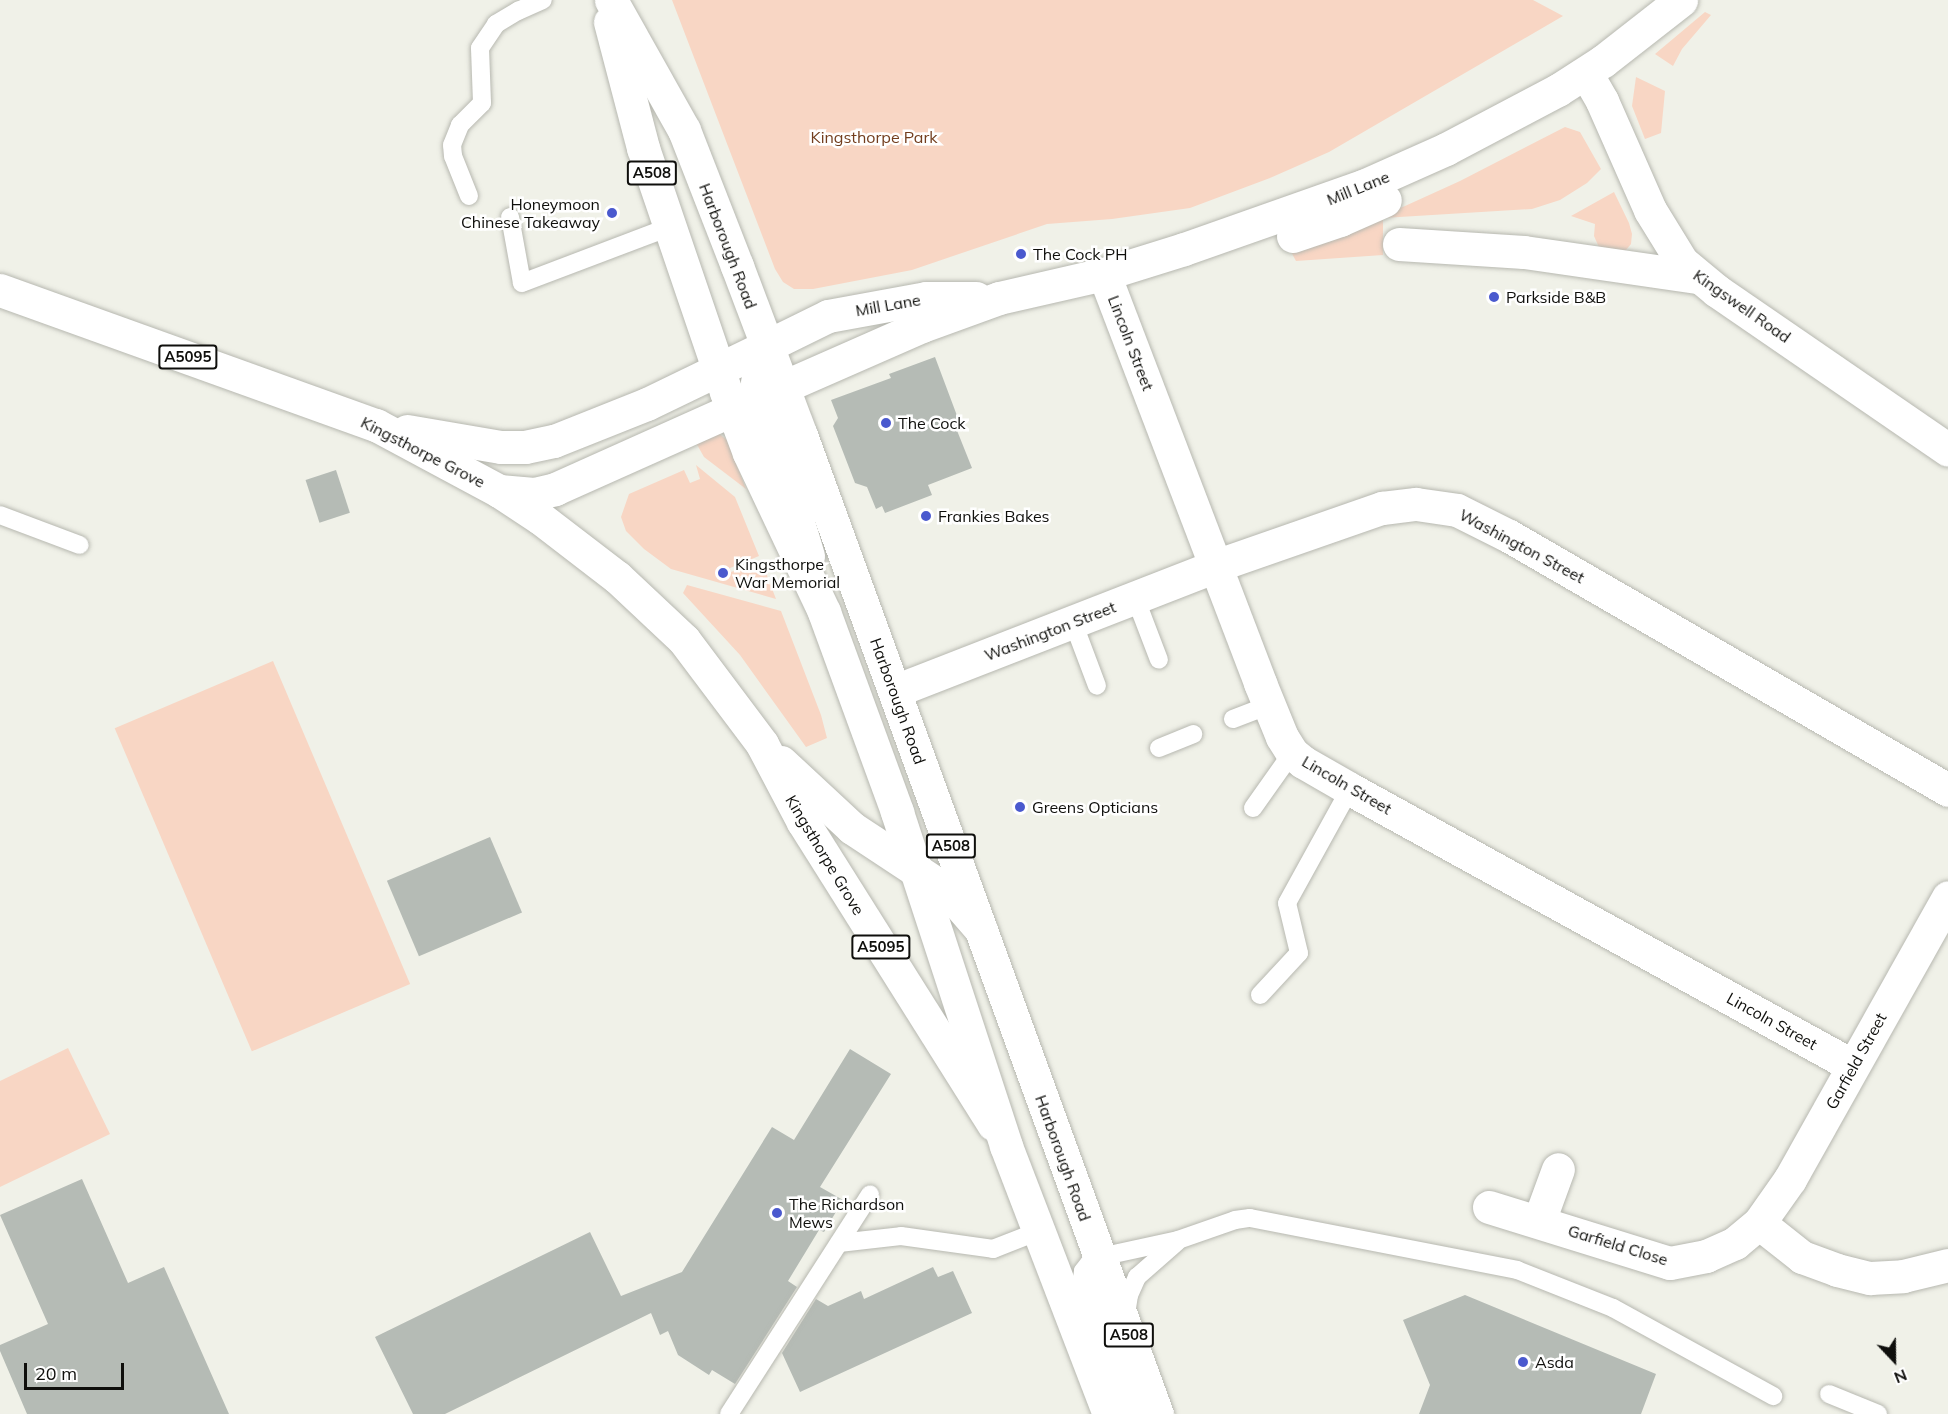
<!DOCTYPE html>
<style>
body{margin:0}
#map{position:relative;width:1948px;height:1414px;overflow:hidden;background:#f0f1e8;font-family:Mulish,sans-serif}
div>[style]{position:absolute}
.green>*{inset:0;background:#f8d6c4;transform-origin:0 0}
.building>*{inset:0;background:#b5bbb5;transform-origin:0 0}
.roads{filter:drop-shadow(0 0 2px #b7b8b0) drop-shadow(0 0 2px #b7b8b0)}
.lane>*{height:18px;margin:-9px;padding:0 9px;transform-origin:9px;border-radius:9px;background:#fff}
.street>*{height:33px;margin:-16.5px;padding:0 16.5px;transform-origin:16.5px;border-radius:16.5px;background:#fff}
.secondary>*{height:33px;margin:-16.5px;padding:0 16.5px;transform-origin:16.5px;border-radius:16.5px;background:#fff}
.primary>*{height:33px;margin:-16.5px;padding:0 16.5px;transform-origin:16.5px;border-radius:16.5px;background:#fff}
.highway>*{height:33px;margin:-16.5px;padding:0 16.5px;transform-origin:16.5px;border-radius:16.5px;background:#fff}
.dots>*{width:16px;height:16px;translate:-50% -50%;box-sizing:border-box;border:3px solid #fff;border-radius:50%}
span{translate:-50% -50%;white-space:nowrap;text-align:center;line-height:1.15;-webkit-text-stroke:5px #fff;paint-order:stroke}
.shield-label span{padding:2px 4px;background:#fff;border:2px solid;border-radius:4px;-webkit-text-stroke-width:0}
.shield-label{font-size:15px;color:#0f0f0c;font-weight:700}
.park-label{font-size:16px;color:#723d1d}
.street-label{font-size:16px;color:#0f0f0c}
.poi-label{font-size:16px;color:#0f0f0c}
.right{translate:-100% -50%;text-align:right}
.left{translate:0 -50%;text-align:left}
.north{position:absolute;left:1864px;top:1330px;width:60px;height:60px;-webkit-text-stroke:4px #fff;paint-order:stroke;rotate:158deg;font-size:16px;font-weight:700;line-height:24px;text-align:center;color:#0f0f0c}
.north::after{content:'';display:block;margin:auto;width:21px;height:27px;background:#0f0f0c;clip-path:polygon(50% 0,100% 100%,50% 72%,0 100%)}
.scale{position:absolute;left:24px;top:1363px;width:100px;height:27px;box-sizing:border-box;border:3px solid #0f0f0c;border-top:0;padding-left:8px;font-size:18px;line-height:21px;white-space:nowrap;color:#0f0f0c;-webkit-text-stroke:4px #fff;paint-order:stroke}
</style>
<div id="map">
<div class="green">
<div style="clip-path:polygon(672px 0,1533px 0,1563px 16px,1329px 152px,1270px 178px,1190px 208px,1112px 219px,1047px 224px,912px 270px,813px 289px,794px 289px,783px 282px,775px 269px)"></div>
<div style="clip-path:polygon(1705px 12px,1711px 15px,1682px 49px,1673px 66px,1655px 54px)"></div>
<div style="clip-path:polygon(1636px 77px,1665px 91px,1661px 133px,1645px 139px,1632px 106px)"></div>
<div style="clip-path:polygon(1565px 127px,1580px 132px,1601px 169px,1587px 183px,1560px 200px,1532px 209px,1383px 218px,1383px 255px,1296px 261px,1290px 250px,1405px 206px,1460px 181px)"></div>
<div style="clip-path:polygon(1614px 192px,1629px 223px,1632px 234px,1631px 244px,1626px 250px,1601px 252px,1594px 236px,1595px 224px,1571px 216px)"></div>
<div style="clip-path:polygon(718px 433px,727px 440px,746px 489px,704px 457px,695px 441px)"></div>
<div style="clip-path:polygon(696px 465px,735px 497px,759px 556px,730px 568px,731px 572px,761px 560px,776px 599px,671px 569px,644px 549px,626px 531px,621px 517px,629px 494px,684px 470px,690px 483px,700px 479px)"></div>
<div style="clip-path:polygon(687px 585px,781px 611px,821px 715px,827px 738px,806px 747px,740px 655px,683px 593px)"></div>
<div style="left:273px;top:661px;width:351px;height:172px;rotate:67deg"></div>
<div style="clip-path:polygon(68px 1048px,110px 1134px,0 1187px,0 1081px)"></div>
</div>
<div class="building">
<div style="clip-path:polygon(935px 357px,959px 421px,954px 423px,972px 468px,928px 485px,932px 495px,885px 513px,882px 506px,876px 509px,867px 487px,855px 483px,833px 426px,838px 418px,831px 400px,891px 378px,889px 374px)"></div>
<div style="left:336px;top:470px;width:45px;height:32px;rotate:72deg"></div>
<div style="left:490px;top:837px;width:82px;height:112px;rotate:67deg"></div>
<div style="clip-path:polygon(850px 1049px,891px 1074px,820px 1187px,843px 1200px,824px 1232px,819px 1230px,788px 1281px,797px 1287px,735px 1384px,712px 1370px,709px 1375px,678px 1355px,668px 1331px,660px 1335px,651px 1313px,445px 1414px,413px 1414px,375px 1337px,590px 1232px,621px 1296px,682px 1272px,772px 1127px,794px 1140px)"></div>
<div style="clip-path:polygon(82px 1179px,128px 1283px,164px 1267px,229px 1414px,27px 1414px,0 1351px,0 1345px,48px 1324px,0 1215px)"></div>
<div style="clip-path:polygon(933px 1267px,938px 1277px,953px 1271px,972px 1313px,800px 1392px,782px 1353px,816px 1299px,828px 1306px,861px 1291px,864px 1299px)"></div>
<div style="clip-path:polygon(1465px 1295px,1656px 1374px,1641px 1414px,1419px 1414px,1430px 1385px,1403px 1320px)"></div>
</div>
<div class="roads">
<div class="lane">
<div style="left:469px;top:196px;width:43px;rotate:-111.8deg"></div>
<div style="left:453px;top:156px;width:11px;rotate:-95deg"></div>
<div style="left:452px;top:145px;width:22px;rotate:-68deg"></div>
<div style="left:460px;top:125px;width:31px;rotate:-45deg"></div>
<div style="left:482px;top:103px;width:55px;rotate:-92.1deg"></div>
<div style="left:480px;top:48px;width:29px;rotate:-56deg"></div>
<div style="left:496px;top:24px;width:26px;rotate:-31deg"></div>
<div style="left:518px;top:11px;width:27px;rotate:-24deg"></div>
<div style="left:510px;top:217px;width:67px;rotate:79.7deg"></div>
<div style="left:522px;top:283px;width:160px;rotate:-20.8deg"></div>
<div style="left:0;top:515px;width:85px;rotate:20.6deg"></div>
<div style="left:1135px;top:597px;width:67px;rotate:69.1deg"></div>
<div style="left:1073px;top:622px;width:68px;rotate:69.4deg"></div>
<div style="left:1233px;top:719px;width:39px;rotate:-21deg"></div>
<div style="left:1159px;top:748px;width:37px;rotate:-22deg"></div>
<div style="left:1253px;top:808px;width:67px;rotate:-54.7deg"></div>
<div style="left:1260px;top:995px;width:57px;rotate:-47.1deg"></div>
<div style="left:1299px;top:953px;width:51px;rotate:-103.5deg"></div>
<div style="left:1287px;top:903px;width:130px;rotate:-61.1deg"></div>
<div style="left:839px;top:1243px;width:62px;rotate:-6.4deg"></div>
<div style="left:901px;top:1236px;width:93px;rotate:8deg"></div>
<div style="left:993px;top:1249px;width:49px;rotate:-21.4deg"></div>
<div style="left:1126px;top:1314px;width:19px;rotate:-81deg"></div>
<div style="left:1129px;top:1295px;width:20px;rotate:-66deg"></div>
<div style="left:1137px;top:1277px;width:53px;rotate:-41.2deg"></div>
<div style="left:1829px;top:1394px;width:53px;rotate:22.2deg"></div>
<div style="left:729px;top:1414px;width:261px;rotate:-57.3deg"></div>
<div style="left:1132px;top:1414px;width:144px;rotate:-110.3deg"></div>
<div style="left:1082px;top:1279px;width:8px;rotate:-83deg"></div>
<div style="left:1083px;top:1271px;width:11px;rotate:-52deg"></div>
<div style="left:1090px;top:1262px;width:11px;rotate:-27deg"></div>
<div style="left:1100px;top:1257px;width:80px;rotate:-12.3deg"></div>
<div style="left:1178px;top:1240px;width:60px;rotate:-19.3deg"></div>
<div style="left:1235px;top:1220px;width:15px;rotate:-8deg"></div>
<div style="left:1250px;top:1218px;width:272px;rotate:11deg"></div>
<div style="left:1517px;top:1270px;width:103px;rotate:21.6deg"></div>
<div style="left:1613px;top:1308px;width:183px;rotate:28.8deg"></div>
</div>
<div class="street">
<div style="left:1586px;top:73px;width:32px;rotate:60deg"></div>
<div style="left:1602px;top:101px;width:119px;rotate:66.2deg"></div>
<div style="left:1650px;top:210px;width:61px;rotate:58.4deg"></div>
<div style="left:1682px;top:262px;width:45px;rotate:39.6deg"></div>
<div style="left:1717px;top:291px;width:280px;rotate:34.5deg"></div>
<div style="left:1399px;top:244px;width:125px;rotate:3.7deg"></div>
<div style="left:1524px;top:252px;width:176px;rotate:8.2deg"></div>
<div style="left:1104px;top:274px;width:438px;rotate:69.1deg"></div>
<div style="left:1260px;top:683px;width:58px;rotate:67.8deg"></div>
<div style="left:1282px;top:737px;width:19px;rotate:58deg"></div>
<div style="left:1292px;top:753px;width:14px;rotate:39deg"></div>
<div style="left:1303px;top:762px;width:54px;rotate:29.9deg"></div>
<div style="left:1350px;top:789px;width:574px;rotate:28.84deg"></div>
<div style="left:895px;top:691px;width:344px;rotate:-21.3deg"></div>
<div style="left:1215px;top:566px;width:177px;rotate:-19.2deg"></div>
<div style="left:1382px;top:508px;width:34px;rotate:-7deg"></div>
<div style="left:1416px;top:504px;width:41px;rotate:8.3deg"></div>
<div style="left:1457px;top:510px;width:58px;rotate:26.6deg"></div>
<div style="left:1509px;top:536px;width:507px;rotate:30.05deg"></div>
<div style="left:1489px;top:1207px;width:189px;rotate:17.2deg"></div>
<div style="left:1670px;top:1263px;width:37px;rotate:-11deg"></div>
<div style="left:1706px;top:1256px;width:32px;rotate:-24deg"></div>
<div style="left:1735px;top:1243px;width:31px;rotate:-40deg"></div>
<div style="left:1759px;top:1223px;width:54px;rotate:-54.8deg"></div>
<div style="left:1790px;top:1179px;width:323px;rotate:-60.7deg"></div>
<div style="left:1539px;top:1221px;width:55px;rotate:-69.9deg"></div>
<div style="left:1759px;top:1223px;width:55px;rotate:38.3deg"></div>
<div style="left:1802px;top:1257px;width:37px;rotate:20deg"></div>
<div style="left:1837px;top:1270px;width:34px;rotate:14deg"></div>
<div style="left:1870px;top:1278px;width:33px;rotate:-3deg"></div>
<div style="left:1903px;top:1276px;width:46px;rotate:-13.7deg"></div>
</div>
<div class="secondary">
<div style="left:1293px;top:236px;width:50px;rotate:-18.8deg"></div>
<div style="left:1340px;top:220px;width:49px;rotate:-24deg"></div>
<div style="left:783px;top:387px;width:152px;rotate:-23.7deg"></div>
<div style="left:922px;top:326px;width:82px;rotate:-20deg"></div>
<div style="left:999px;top:298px;width:108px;rotate:-12.9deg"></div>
<div style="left:1104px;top:274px;width:84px;rotate:-17.4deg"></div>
<div style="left:1184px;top:249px;width:190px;rotate:-19.4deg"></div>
<div style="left:1363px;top:186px;width:91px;rotate:-24deg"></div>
<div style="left:1446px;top:149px;width:127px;rotate:-27.8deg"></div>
<div style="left:1558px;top:90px;width:54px;rotate:-32.8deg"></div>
<div style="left:1603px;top:61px;width:99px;rotate:-38deg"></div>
<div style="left:808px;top:556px;width:180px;rotate:-106.4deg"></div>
<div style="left:757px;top:383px;width:28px;rotate:-82deg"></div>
<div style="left:761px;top:355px;width:11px;rotate:-56deg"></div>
<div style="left:767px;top:346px;width:68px;rotate:-26.2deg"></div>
<div style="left:828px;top:316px;width:100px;rotate:-10.4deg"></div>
<div style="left:926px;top:298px;width:50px"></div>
</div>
<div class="primary">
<div style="left:0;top:290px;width:400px;rotate:19.8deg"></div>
<div style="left:376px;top:425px;width:140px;rotate:28.2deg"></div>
<div style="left:499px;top:491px;width:49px;rotate:33.4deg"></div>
<div style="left:540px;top:518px;width:97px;rotate:37.5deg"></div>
<div style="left:617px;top:577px;width:92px;rotate:43.2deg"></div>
<div style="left:684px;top:640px;width:130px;rotate:53.1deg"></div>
<div style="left:762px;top:744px;width:88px;rotate:62.3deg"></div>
<div style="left:803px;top:822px;width:357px;rotate:57.8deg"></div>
<div style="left:407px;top:431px;width:95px;rotate:9.7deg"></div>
<div style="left:501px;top:447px;width:24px"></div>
<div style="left:525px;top:447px;width:30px;rotate:-12deg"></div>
<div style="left:554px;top:441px;width:100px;rotate:-21.7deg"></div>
<div style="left:647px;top:404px;width:133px;rotate:-25.8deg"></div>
<div style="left:499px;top:491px;width:35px;rotate:5deg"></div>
<div style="left:534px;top:494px;width:22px;rotate:-13deg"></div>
<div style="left:555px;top:489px;width:250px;rotate:-24.1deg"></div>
<div style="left:781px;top:762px;width:97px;rotate:42.9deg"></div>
<div style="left:852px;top:828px;width:102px;rotate:33.4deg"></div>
<div style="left:937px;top:884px;width:25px;rotate:42deg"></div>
<div style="left:956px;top:901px;width:38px;rotate:49deg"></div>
</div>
<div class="highway">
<div style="left:611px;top:0;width:149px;rotate:60.7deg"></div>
<div style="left:684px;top:130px;width:146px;rotate:68.7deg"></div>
<div style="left:737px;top:266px;width:181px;rotate:69.3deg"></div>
<div style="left:801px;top:435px;width:1042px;rotate:70.02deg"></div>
<div style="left:610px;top:22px;width:130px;rotate:75.3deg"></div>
<div style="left:643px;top:148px;width:258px;rotate:71.2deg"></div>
<div style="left:726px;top:392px;width:65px;rotate:69.3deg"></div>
<div style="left:749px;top:453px;width:176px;rotate:64.7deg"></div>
<div style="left:824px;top:612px;width:213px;rotate:69.9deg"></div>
<div style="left:897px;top:812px;width:351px;rotate:71.9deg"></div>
<div style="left:1006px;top:1146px;width:287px;rotate:69deg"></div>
</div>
</div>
<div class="dots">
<div style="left:612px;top:213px;background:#4a59ce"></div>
<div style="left:1021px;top:254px;background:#4a59ce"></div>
<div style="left:1494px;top:297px;background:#4a59ce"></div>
<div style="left:886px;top:423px;background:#4a59ce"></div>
<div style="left:926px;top:516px;background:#4a59ce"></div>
<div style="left:723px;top:573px;background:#4a59ce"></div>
<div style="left:1020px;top:807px;background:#4a59ce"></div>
<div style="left:777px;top:1213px;background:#4a59ce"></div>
<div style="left:1523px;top:1362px;background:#4a59ce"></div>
</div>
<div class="shield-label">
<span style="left:652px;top:173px">A508</span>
<span style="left:188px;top:357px">A5095</span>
<span style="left:951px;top:846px">A508</span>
<span style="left:881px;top:947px">A5095</span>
<span style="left:1129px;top:1335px">A508</span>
</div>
<div class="park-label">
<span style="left:874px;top:137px">Kingsthorpe Park</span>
</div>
<div class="street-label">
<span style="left:1358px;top:188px;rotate:-22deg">Mill Lane</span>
<span style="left:728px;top:246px;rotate:69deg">Harborough Road</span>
<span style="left:888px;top:305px;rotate:-10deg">Mill Lane</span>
<span style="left:1742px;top:306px;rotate:35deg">Kingswell Road</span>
<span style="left:1131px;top:343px;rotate:69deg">Lincoln Street</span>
<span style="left:423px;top:452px;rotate:27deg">Kingsthorpe Grove</span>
<span style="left:1522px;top:546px;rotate:28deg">Washington Street</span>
<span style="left:1050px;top:631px;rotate:-21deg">Washington Street</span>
<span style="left:898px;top:701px;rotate:70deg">Harborough Road</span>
<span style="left:1347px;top:785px;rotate:30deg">Lincoln Street</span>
<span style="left:825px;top:855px;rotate:59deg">Kingsthorpe Grove</span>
<span style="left:1772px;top:1021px;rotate:29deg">Lincoln Street</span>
<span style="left:1856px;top:1061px;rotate:-61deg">Garfield Street</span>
<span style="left:1063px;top:1158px;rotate:70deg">Harborough Road</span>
<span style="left:1618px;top:1245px;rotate:17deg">Garfield Close</span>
</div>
<div class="poi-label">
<span class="right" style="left:600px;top:213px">Honeymoon<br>Chinese Takeaway</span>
<span class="left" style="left:1033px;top:254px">The Cock PH</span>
<span class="left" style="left:1506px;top:297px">Parkside B&amp;B</span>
<span class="left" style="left:898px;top:423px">The Cock</span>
<span class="left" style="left:938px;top:516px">Frankies Bakes</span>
<span class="left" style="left:735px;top:573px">Kingsthorpe<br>War Memorial</span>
<span class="left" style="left:1032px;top:807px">Greens Opticians</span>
<span class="left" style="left:789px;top:1213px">The Richardson<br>Mews</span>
<span class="left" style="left:1535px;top:1362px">Asda</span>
</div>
<div class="north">N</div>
<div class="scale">20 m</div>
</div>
